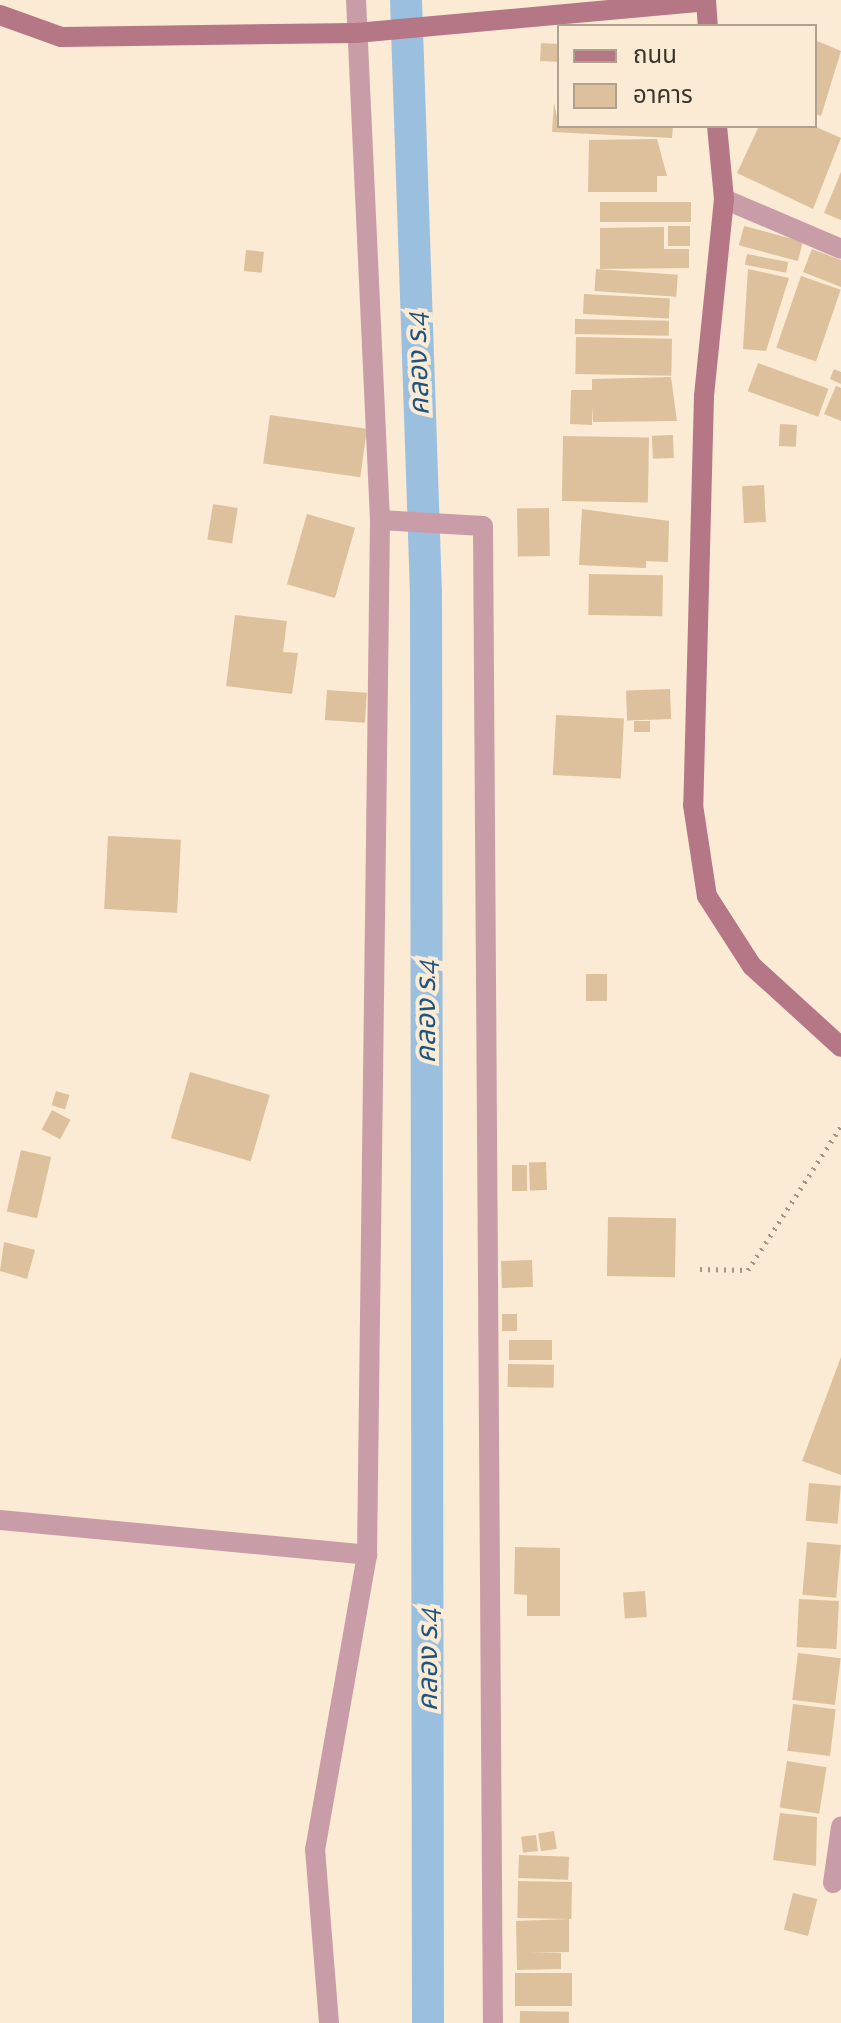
<!DOCTYPE html>
<meta charset="utf-8">
<style>
body{margin:0}
#map{position:relative;width:841px;height:2023px;overflow:hidden;background:#fbead4;font-family:Raleway,"Noto Sans Thai",sans-serif}
div>[style]{position:absolute}
.canal>*{height:32px;margin:-16px;padding:0 16px;transform-origin:16px;border-radius:16px;background:#9bbfdf}
.building>*{inset:0;background:#ddc19c;transform-origin:0 0}
.path>*{height:5px;margin-top:-2.5px;transform-origin:0;background:repeating-linear-gradient(90deg,#a29686 0 2px,transparent 0 8px)}
.street>*{height:20px;margin:-10px;padding:0 10px;transform-origin:10px;border-radius:10px;background:#c99da7}
.secondary>*{height:20px;margin:-10px;padding:0 10px;transform-origin:10px;border-radius:10px;background:#b57685}
span{translate:-50% -50%;white-space:nowrap;text-align:center;line-height:1.15;-webkit-text-stroke:8px #fbead4;paint-order:stroke}
.water-label{font-size:28px;color:#1e547e;font-style:italic}
.legend{position:absolute;left:557px;top:24px;width:260px;height:104px;box-sizing:border-box;background:#fbead4;border:2px solid #aea190;margin:0;padding:10px 14px;list-style:none;font-size:24px;color:#3a342b}
.legend li{display:flex;align-items:center;gap:16px;height:40px}
.legend b{width:40px;border:2px solid #aea190}
</style>
<div id="map">
<div class="canal">
<div style="left:406px;top:0;width:592px;rotate:88.07deg"></div>
<div style="left:426px;top:592px;width:1431px;rotate:89.92deg"></div>
</div>
<div class="building">
<div style="clip-path:polygon(815px 40px,841px 51px,821px 116px,815px 114px)"></div>
<div style="left:541px;top:43px;width:17px;height:18px;rotate:3deg"></div>
<div style="clip-path:polygon(554px 103px,559px 126px,673px 126px,672px 138px,552px 132px)"></div>
<div style="clip-path:polygon(759px 126px,814px 126px,841px 138px,813px 209px,737px 173px)"></div>
<div style="clip-path:polygon(657px 139px,667px 176px,657px 176px,657px 192px,588px 192px,589px 140px)"></div>
<div style="clip-path:polygon(841px 172px,841px 220px,824px 213px)"></div>
<div style="left:691px;top:202px;width:20px;height:91px;rotate:90deg"></div>
<div style="left:668px;top:226px;width:22px;height:20px"></div>
<div style="left:744px;top:226px;width:61px;height:20px;rotate:15deg"></div>
<div style="clip-path:polygon(664px 227px,664px 249px,689px 249px,689px 268px,600px 269px,600px 228px)"></div>
<div style="clip-path:polygon(812px 249px,841px 260px,841px 287px,803px 272px)"></div>
<div style="left:246px;top:250px;width:18px;height:21px;rotate:6deg"></div>
<div style="left:747px;top:254px;width:42px;height:11px;rotate:11deg"></div>
<div style="left:596px;top:269px;width:82px;height:22px;rotate:4deg"></div>
<div style="clip-path:polygon(748px 269px,789px 278px,766px 351px,743px 349px)"></div>
<div style="left:801px;top:276px;width:42px;height:76px;rotate:19deg"></div>
<div style="left:584px;top:294px;width:86px;height:20px;rotate:3deg"></div>
<div style="left:575px;top:319px;width:94px;height:15px;rotate:1deg"></div>
<div style="left:576px;top:337px;width:96px;height:37px;rotate:1deg"></div>
<div style="left:758px;top:363px;width:75px;height:30px;rotate:20deg"></div>
<div style="clip-path:polygon(834px 369px,841px 372px,841px 384px,830px 379px)"></div>
<div style="clip-path:polygon(671px 377px,677px 421px,593px 422px,592px 405px,592px 425px,570px 424px,571px 390px,592px 390px,592px 379px)"></div>
<div style="clip-path:polygon(836px 386px,841px 388px,841px 421px,824px 414px)"></div>
<div style="left:270px;top:415px;width:98px;height:49px;rotate:8deg"></div>
<div style="left:780px;top:424px;width:17px;height:22px;rotate:3deg"></div>
<div style="left:673px;top:435px;width:23px;height:21px;rotate:88deg"></div>
<div style="left:563px;top:436px;width:86px;height:65px;rotate:1deg"></div>
<div style="left:764px;top:485px;width:37px;height:22px;rotate:87deg"></div>
<div style="left:213px;top:504px;width:25px;height:36px;rotate:9deg"></div>
<div style="left:549px;top:508px;width:48px;height:32px;rotate:89deg"></div>
<div style="clip-path:polygon(582px 509px,669px 521px,668px 562px,646px 561px,646px 568px,579px 565px)"></div>
<div style="left:307px;top:514px;width:50px;height:73px;rotate:16deg"></div>
<div style="left:589px;top:574px;width:74px;height:41px;rotate:1deg"></div>
<div style="clip-path:polygon(235px 615px,287px 621px,283px 652px,298px 653px,292px 694px,226px 686px)"></div>
<div style="left:670px;top:689px;width:30px;height:44px;rotate:88deg"></div>
<div style="left:327px;top:690px;width:40px;height:30px;rotate:4deg"></div>
<div style="left:556px;top:715px;width:68px;height:60px;rotate:3deg"></div>
<div style="left:634px;top:721px;width:16px;height:11px"></div>
<div style="left:108px;top:836px;width:73px;height:73px;rotate:3deg"></div>
<div style="left:607px;top:974px;width:27px;height:21px;rotate:90deg"></div>
<div style="left:190px;top:1072px;width:83px;height:69px;rotate:16deg"></div>
<div style="left:56px;top:1091px;width:14px;height:15px;rotate:17deg"></div>
<div style="left:52px;top:1110px;width:21px;height:22px;rotate:28deg"></div>
<div style="left:21px;top:1150px;width:31px;height:63px;rotate:13deg"></div>
<div style="left:546px;top:1162px;width:28px;height:17px;rotate:88deg"></div>
<div style="left:512px;top:1165px;width:15px;height:26px"></div>
<div style="left:608px;top:1217px;width:68px;height:59px;rotate:1deg"></div>
<div style="clip-path:polygon(4px 1242px,35px 1250px,27px 1279px,0 1271px)"></div>
<div style="left:532px;top:1260px;width:27px;height:31px;rotate:88deg"></div>
<div style="left:502px;top:1314px;width:15px;height:17px"></div>
<div style="left:552px;top:1340px;width:20px;height:43px;rotate:90deg"></div>
<div style="clip-path:polygon(841px 1357px,841px 1475px,802px 1461px)"></div>
<div style="left:508px;top:1364px;width:46px;height:23px;rotate:1deg"></div>
<div style="left:809px;top:1483px;width:32px;height:38px;rotate:5deg"></div>
<div style="left:807px;top:1542px;width:34px;height:53px;rotate:5deg"></div>
<div style="clip-path:polygon(515px 1547px,560px 1548px,560px 1616px,527px 1616px,527px 1595px,514px 1594px)"></div>
<div style="left:645px;top:1591px;width:26px;height:22px;rotate:86deg"></div>
<div style="left:799px;top:1599px;width:40px;height:48px;rotate:3deg"></div>
<div style="left:798px;top:1653px;width:43px;height:47px;rotate:7deg"></div>
<div style="left:793px;top:1704px;width:43px;height:47px;rotate:7deg"></div>
<div style="left:787px;top:1761px;width:40px;height:47px;rotate:9deg"></div>
<div style="clip-path:polygon(780px 1813px,817px 1817px,816px 1866px,773px 1860px)"></div>
<div style="left:554px;top:1831px;width:18px;height:16px;rotate:81deg"></div>
<div style="left:536px;top:1835px;width:16px;height:15px;rotate:83deg"></div>
<div style="left:519px;top:1855px;width:50px;height:23px;rotate:2deg"></div>
<div style="left:518px;top:1881px;width:54px;height:37px;rotate:1deg"></div>
<div style="left:793px;top:1893px;width:25px;height:38px;rotate:14deg"></div>
<div style="clip-path:polygon(569px 1919px,569px 1952px,530px 1953px,561px 1953px,561px 1969px,517px 1970px,516px 1921px)"></div>
<div style="left:572px;top:1973px;width:33px;height:57px;rotate:90deg"></div>
<div style="left:520px;top:2011px;width:49px;height:12px;rotate:1deg"></div>
</div>
<div class="path">
<div style="left:700px;top:1269px;width:48px;rotate:1.2deg"></div>
<div style="left:748px;top:1270px;width:171px;rotate:-57.1deg"></div>
</div>
<div class="street">
<div style="left:724px;top:199px;width:127px;rotate:23.1deg"></div>
<div style="left:380px;top:520px;width:103px;rotate:3.3deg"></div>
<div style="left:483px;top:526px;width:1497px;rotate:89.62deg"></div>
<div style="left:0;top:1520px;width:369px;rotate:5.4deg"></div>
<div style="left:833px;top:1883px;width:57px;rotate:-81.9deg"></div>
<div style="left:329px;top:2023px;width:174px;rotate:-94.6deg"></div>
<div style="left:315px;top:1850px;width:300px;rotate:-80deg"></div>
<div style="left:367px;top:1555px;width:1035px;rotate:-89.28deg"></div>
<div style="left:380px;top:520px;width:521px;rotate:-92.64deg"></div>
</div>
<div class="secondary">
<div style="left:706px;top:0;width:26px;rotate:86deg"></div>
<div style="left:0;top:15px;width:65px;rotate:19.8deg"></div>
<div style="left:61px;top:37px;width:295px;rotate:-0.8deg"></div>
<div style="left:356px;top:33px;width:351px;rotate:-5.2deg"></div>
<div style="left:717px;top:126px;width:73px;rotate:84.5deg"></div>
<div style="left:724px;top:199px;width:198px;rotate:95.8deg"></div>
<div style="left:704px;top:396px;width:409px;rotate:91.5deg"></div>
<div style="left:693px;top:805px;width:92px;rotate:81.3deg"></div>
<div style="left:707px;top:896px;width:83px;rotate:57.3deg"></div>
<div style="left:752px;top:966px;width:120px;rotate:42.3deg"></div>
</div>
<div class="water-label">
<span style="left:418px;top:363px;rotate:-92deg">คลอง ร.4</span>
<span style="left:426px;top:1011px;rotate:-90deg">คลอง ร.4</span>
<span style="left:428px;top:1659px;rotate:-90deg">คลอง ร.4</span>
</div>
<ul class="legend">
<li><b style="height:10px;background:#b57685"></b>ถนน</li>
<li><b style="height:22px;background:#ddc19c"></b>อาคาร</li>
</ul>
</div>
